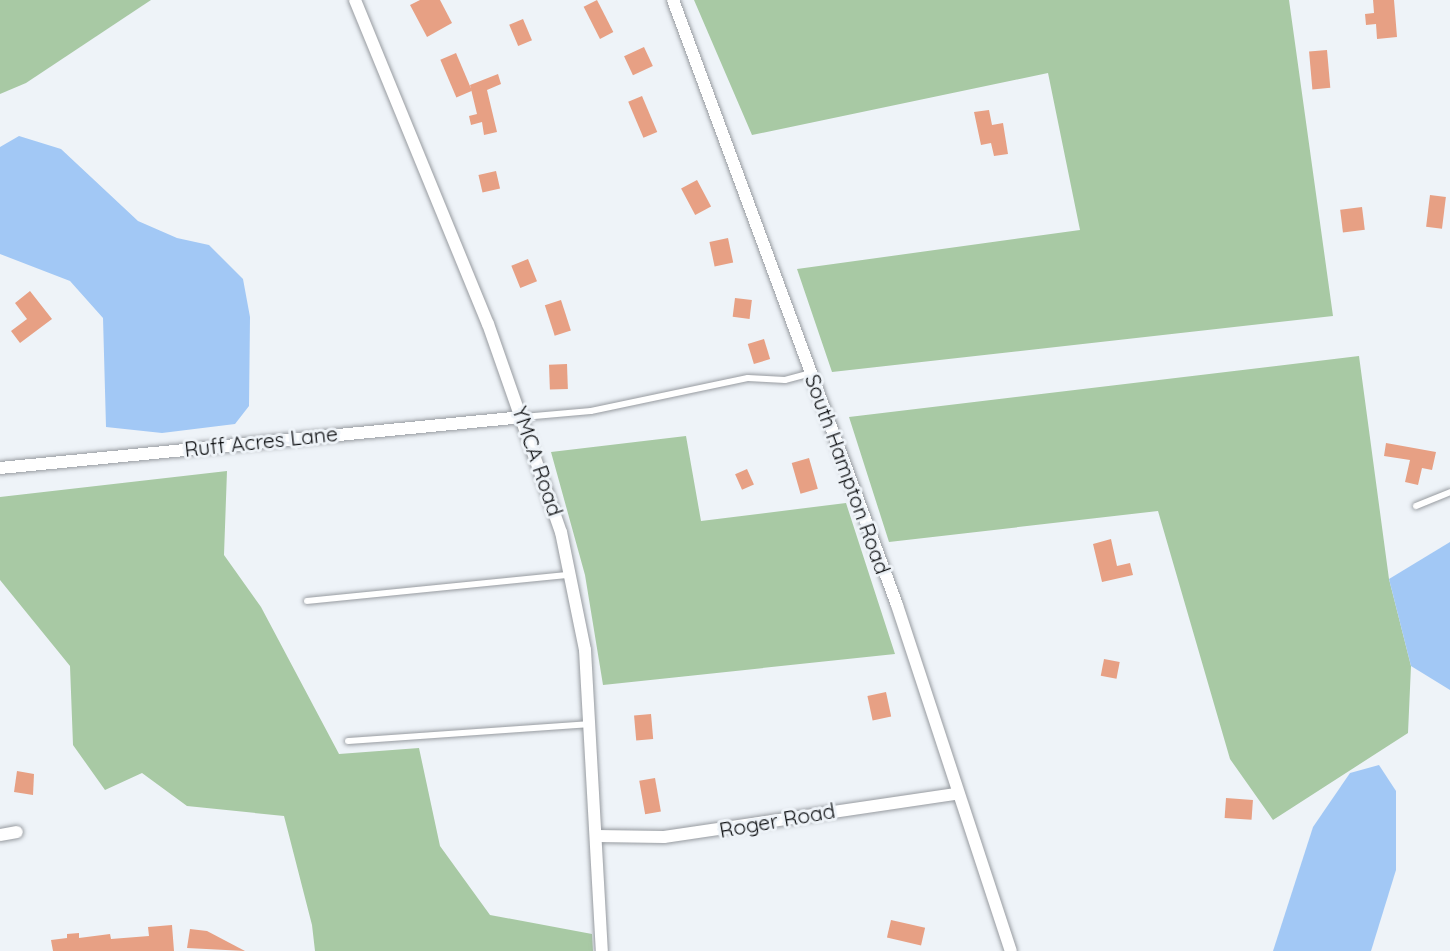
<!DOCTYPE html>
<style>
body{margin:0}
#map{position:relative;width:1450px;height:951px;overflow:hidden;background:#eef3f8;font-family:Quicksand,sans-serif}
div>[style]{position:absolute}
.green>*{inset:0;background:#a8c9a4}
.water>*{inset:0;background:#a2c8f5}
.building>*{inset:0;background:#e7a084;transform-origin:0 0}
.roads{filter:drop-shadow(0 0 2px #979ba0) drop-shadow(0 0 2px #979ba0)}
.lane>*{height:6px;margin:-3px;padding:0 3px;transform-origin:3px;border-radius:3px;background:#fff}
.street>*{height:12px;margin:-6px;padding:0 6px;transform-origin:6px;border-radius:6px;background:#fff}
span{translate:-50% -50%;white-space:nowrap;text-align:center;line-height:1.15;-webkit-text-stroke:6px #eef3f8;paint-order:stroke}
.street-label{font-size:21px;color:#0c0e10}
</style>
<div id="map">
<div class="green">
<div style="clip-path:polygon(0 0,151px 0,26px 83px,0 94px)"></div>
<div style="clip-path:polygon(694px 0,1289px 0,1333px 316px,832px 372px,797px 269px,1080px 230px,1048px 73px,752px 135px)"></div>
<div style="clip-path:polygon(1359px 356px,1389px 579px,1411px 666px,1408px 733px,1273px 820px,1230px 759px,1158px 511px,889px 542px,849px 417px)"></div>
<div style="clip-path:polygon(686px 436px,701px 521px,846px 503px,895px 654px,603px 685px,585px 575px,551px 452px)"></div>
<div style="clip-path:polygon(227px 471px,224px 555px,261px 607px,339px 754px,419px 748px,440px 846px,490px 915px,592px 934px,593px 951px,315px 951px,312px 925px,284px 816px,187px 806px,142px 773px,105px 790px,73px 745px,70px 666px,0 580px,0 497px)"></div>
</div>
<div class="water">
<div style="clip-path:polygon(19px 136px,61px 149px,138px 221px,177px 238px,209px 245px,243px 279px,250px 317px,249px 406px,235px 424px,162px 433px,106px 427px,103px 318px,70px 281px,0 254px,0 147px)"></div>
<div style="clip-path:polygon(1450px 542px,1450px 690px,1411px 666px,1389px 579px)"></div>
<div style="clip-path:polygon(1379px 765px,1396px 791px,1396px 870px,1371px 951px,1273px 951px,1313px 827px,1350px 773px)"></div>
</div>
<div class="building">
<div style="clip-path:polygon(420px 0,440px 0,452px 23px,427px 37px,410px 5px)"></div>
<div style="left:597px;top:0;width:36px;height:15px;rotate:63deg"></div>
<div style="clip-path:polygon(1373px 0,1394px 0,1397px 37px,1377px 39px,1376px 24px,1366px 25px,1365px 14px,1374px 13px)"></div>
<div style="left:523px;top:19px;width:23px;height:15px;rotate:67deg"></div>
<div style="left:644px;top:47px;width:21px;height:22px;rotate:65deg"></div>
<div style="left:1327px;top:50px;width:38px;height:18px;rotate:85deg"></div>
<div style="left:456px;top:53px;width:41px;height:17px;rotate:67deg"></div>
<div style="clip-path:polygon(498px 74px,501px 84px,487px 90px,497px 132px,484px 135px,482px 122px,471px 125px,469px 116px,477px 114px,470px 85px)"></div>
<div style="left:642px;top:96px;width:39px;height:15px;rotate:67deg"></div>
<div style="clip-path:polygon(989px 110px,992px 125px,1003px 123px,1008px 154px,994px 156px,991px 143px,981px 145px,974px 112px)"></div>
<div style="left:496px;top:171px;width:18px;height:18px;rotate:77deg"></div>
<div style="left:697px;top:180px;width:30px;height:18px;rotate:62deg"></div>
<div style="left:1430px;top:195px;width:16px;height:32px;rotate:7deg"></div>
<div style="left:1362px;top:207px;width:23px;height:22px;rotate:83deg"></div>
<div style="left:728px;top:238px;width:25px;height:19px;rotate:78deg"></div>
<div style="left:528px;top:259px;width:24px;height:18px;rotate:68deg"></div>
<div style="clip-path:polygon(30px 291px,52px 319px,20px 343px,11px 331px,27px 319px,15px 303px)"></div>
<div style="left:735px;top:298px;width:17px;height:19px;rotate:7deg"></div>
<div style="left:561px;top:300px;width:32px;height:17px;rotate:72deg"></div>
<div style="left:764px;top:339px;width:21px;height:17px;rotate:73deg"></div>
<div style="left:567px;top:364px;width:25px;height:18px;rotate:88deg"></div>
<div style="clip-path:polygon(1386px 443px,1436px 452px,1432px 470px,1422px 468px,1418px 485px,1405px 482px,1410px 460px,1384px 456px)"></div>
<div style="left:809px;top:458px;width:32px;height:18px;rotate:74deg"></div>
<div style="left:747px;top:469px;width:17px;height:13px;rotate:66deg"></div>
<div style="clip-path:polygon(1111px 539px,1117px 566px,1130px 563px,1133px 575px,1102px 582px,1093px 544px)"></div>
<div style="left:1104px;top:659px;width:16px;height:17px;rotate:11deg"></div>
<div style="left:886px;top:692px;width:25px;height:19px;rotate:78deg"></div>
<div style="left:651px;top:714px;width:25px;height:17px;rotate:85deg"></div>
<div style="clip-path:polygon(17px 771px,34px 774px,33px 795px,14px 792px)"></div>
<div style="left:655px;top:778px;width:34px;height:16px;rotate:80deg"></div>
<div style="left:1226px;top:798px;width:27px;height:20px;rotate:4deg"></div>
<div style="left:891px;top:920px;width:35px;height:18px;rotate:13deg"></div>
<div style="clip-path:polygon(172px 925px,174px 951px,53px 951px,51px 940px,67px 938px,67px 934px,79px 933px,79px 938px,110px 934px,111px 939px,149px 936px,148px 927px)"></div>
<div style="clip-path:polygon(190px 929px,207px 931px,245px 951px,187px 948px)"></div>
</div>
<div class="roads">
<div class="lane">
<div style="left:523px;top:417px;width:68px;rotate:-5deg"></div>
<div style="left:591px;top:411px;width:160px;rotate:-11.9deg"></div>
<div style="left:748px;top:378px;width:37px;rotate:3deg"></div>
<div style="left:785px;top:380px;width:28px;rotate:-15deg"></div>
<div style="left:1416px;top:506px;width:37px;rotate:-22deg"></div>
<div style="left:307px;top:601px;width:263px;rotate:-5.7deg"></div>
<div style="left:348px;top:741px;width:244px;rotate:-4deg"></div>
</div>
<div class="street">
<div style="left:355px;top:0;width:350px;rotate:67.7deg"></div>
<div style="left:488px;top:324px;width:220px;rotate:70.7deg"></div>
<div style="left:561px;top:532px;width:120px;rotate:78.5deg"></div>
<div style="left:585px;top:650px;width:301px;rotate:86.8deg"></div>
<div style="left:673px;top:0;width:645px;rotate:69.68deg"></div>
<div style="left:897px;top:605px;width:364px;rotate:71.8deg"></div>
<div style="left:0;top:468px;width:525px;rotate:-5.57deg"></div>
<div style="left:0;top:835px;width:17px;rotate:-10deg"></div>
<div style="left:597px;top:836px;width:67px;rotate:0.9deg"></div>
<div style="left:664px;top:837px;width:295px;rotate:-8.4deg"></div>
</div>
</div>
<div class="street-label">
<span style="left:261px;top:441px;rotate:-6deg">Ruff Acres Lane</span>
<span style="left:538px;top:461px;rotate:71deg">YMCA Road</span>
<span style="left:848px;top:474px;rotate:70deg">South Hampton Road</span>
<span style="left:777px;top:820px;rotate:-10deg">Roger Road</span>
</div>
</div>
